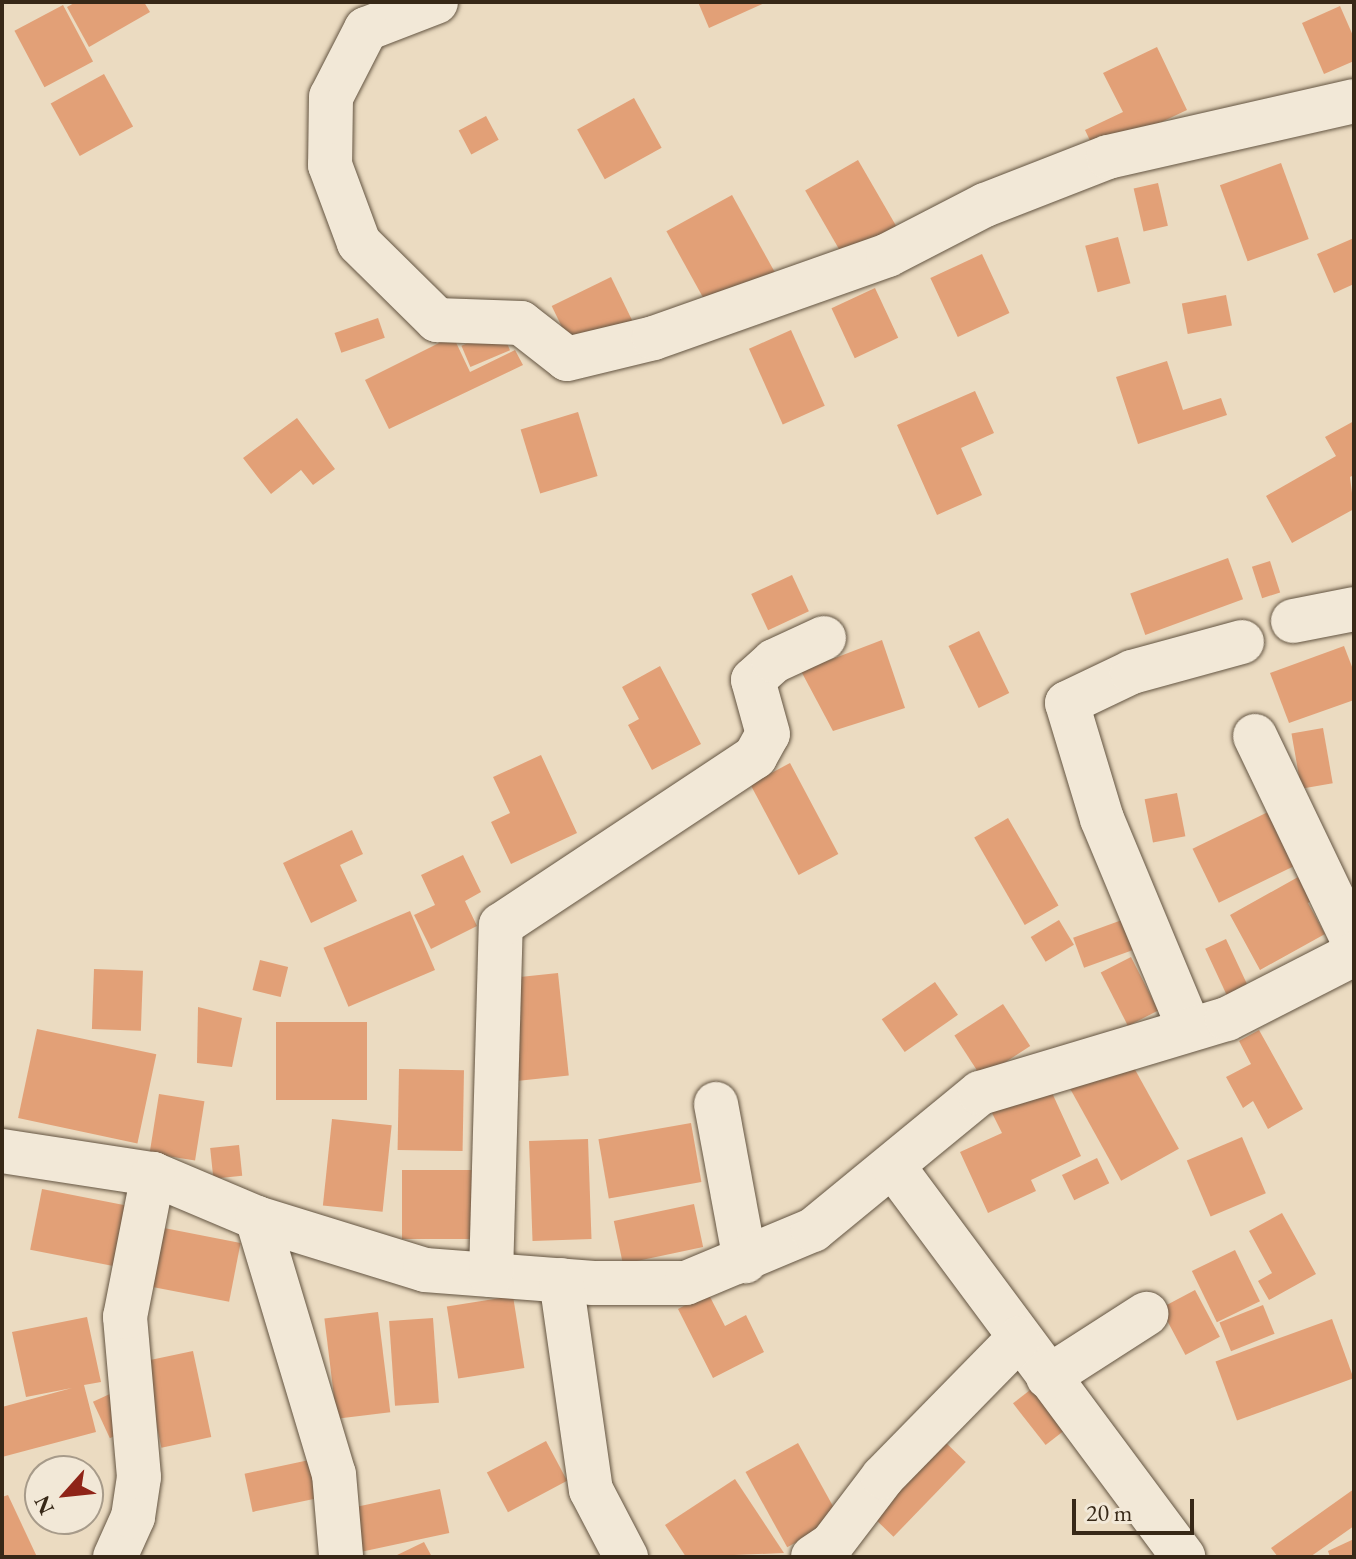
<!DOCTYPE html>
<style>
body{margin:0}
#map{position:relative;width:1356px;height:1559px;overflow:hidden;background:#ebdbc1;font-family:"EB Garamond",serif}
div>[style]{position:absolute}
.building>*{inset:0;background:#e2a077;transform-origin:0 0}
.roads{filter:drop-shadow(0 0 2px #645542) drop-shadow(0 0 2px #645542)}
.minor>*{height:44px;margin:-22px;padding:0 22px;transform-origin:22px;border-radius:22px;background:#f2e8d7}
span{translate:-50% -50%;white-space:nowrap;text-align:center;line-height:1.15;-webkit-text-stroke:8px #f2e8d7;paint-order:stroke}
.frame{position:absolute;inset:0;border:4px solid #372817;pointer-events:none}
.north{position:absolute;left:24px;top:1455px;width:80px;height:80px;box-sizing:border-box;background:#f2e8d7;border:2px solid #a79b8a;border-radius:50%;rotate:243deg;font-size:22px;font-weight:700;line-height:32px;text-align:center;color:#372817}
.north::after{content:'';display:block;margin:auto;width:28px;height:36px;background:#8f2418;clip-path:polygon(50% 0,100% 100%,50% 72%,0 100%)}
.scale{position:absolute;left:1072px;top:1499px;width:122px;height:36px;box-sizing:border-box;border:4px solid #372817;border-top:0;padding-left:10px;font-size:24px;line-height:28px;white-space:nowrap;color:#372817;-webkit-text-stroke:6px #f2e8d7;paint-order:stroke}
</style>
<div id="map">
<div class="building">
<div style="clip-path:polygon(76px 2px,144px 2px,150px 12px,89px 47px,67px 7px)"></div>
<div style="clip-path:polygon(698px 2px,767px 2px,709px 28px)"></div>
<div style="left:63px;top:5px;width:64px;height:55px;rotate:62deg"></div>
<div style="clip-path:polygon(1340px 6px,1354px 38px,1354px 61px,1324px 74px,1302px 23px)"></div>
<div style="clip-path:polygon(1157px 47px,1187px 110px,1096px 153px,1085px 130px,1123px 112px,1103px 73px)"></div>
<div style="left:104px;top:74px;width:60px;height:61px;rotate:61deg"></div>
<div style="left:634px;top:98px;width:57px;height:65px;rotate:61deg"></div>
<div style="left:486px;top:116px;width:27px;height:31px;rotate:62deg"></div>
<div style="left:858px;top:160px;width:85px;height:61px;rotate:60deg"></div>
<div style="left:1281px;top:163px;width:81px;height:65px;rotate:70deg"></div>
<div style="left:1158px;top:183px;width:44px;height:25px;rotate:77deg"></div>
<div style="left:732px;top:195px;width:89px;height:75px;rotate:61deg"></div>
<div style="left:1118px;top:237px;width:48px;height:34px;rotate:75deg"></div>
<div style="clip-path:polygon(1354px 238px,1354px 284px,1334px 293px,1317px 254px)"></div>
<div style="left:982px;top:254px;width:65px;height:57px;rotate:65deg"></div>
<div style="left:611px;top:277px;width:62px;height:66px;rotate:64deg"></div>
<div style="left:875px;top:288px;width:55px;height:48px;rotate:65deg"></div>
<div style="left:1226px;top:295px;width:31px;height:45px;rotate:79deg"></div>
<div style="left:378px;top:318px;width:21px;height:46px;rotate:71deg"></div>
<div style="left:501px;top:329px;width:23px;height:43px;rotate:67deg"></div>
<div style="left:791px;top:330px;width:83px;height:46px;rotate:66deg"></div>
<div style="clip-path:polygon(453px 336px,470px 372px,515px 350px,523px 365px,389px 429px,365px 380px)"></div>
<div style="clip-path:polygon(1167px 361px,1183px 410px,1221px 398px,1227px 415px,1138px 444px,1116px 377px)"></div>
<div style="clip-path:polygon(975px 391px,994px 433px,961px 448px,982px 495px,937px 515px,897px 425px)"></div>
<div style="left:578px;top:412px;width:67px;height:60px;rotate:73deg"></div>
<div style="clip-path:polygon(297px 418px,335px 469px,313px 485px,301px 470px,271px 494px,243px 458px)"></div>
<div style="clip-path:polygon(1354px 421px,1354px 475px,1350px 477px,1354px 509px,1292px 543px,1266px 496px,1336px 456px,1325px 437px)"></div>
<div style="left:1228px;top:558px;width:44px;height:104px;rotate:70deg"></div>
<div style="left:1270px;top:561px;width:33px;height:19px;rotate:72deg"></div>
<div style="left:792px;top:575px;width:40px;height:45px;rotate:65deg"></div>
<div style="left:979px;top:631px;width:69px;height:34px;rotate:64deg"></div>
<div style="clip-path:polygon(882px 640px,905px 708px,833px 731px,801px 671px)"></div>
<div style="clip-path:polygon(1344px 646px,1354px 672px,1354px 700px,1289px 723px,1270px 673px)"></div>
<div style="clip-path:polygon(660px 666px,701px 744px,652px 770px,628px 725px,639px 719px,622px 687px)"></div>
<div style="left:1323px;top:728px;width:56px;height:32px;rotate:80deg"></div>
<div style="clip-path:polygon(541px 755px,577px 833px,511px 864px,491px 822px,510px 813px,493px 777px)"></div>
<div style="left:790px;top:763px;width:103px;height:45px;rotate:62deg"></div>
<div style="left:1177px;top:793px;width:44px;height:33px;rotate:79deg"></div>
<div style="left:1268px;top:812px;width:60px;height:84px;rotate:64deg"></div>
<div style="left:1008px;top:818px;width:101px;height:39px;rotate:60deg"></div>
<div style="clip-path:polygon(352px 830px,363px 854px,340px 865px,357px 901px,311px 923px,283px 863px)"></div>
<div style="clip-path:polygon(463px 855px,481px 892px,465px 901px,477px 926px,431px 949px,414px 915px,435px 905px,421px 875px)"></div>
<div style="clip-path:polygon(1307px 872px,1319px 896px,1308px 903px,1325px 934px,1260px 970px,1230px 915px)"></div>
<div style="left:410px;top:911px;width:64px;height:94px;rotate:67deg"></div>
<div style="left:1059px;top:920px;width:29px;height:33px;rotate:59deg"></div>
<div style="left:1122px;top:920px;width:32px;height:52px;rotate:70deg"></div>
<div style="left:1226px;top:939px;width:51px;height:23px;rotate:65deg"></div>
<div style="left:1131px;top:957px;width:60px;height:34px;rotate:63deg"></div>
<div style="left:260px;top:960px;width:29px;height:31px;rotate:14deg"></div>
<div style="left:94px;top:969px;width:49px;height:60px;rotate:2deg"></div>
<div style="left:558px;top:973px;width:103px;height:50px;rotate:84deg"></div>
<div style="left:935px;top:982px;width:40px;height:65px;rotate:55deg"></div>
<div style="left:1003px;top:1004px;width:50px;height:58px;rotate:57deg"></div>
<div style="clip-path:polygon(198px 1007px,242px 1018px,232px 1067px,197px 1063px)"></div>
<div style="left:276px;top:1022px;width:91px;height:78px"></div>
<div style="left:37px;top:1029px;width:122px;height:91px;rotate:12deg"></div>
<div style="clip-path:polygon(1259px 1030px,1303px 1109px,1268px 1129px,1253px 1101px,1243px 1108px,1226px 1077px,1251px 1064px,1239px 1041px)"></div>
<div style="left:1128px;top:1057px;width:105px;height:66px;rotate:61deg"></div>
<div style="left:399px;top:1069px;width:65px;height:81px;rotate:1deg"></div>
<div style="clip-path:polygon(1048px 1084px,1081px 1156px,1031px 1180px,1036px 1191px,988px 1213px,960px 1152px,1002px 1133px,991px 1111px)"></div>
<div style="left:159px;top:1094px;width:46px;height:60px;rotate:9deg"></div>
<div style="left:332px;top:1119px;width:60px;height:87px;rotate:6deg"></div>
<div style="left:691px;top:1123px;width:60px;height:94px;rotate:80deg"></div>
<div style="left:1242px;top:1137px;width:61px;height:60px;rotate:67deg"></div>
<div style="left:588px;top:1139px;width:100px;height:59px;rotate:88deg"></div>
<div style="left:239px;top:1145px;width:31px;height:29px;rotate:84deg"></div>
<div style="left:1097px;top:1158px;width:28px;height:39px;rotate:64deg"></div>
<div style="left:402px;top:1170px;width:71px;height:69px"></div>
<div style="left:42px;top:1189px;width:95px;height:62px;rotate:11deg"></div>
<div style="left:694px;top:1204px;width:44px;height:82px;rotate:78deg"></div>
<div style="clip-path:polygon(1282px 1213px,1316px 1274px,1269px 1300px,1258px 1281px,1272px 1273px,1249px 1231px)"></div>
<div style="left:164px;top:1228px;width:78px;height:60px;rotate:11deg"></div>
<div style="left:1235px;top:1250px;width:57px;height:48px;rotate:64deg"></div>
<div style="left:1195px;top:1290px;width:53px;height:39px;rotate:62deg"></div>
<div style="clip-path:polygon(708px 1293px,725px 1326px,746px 1315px,764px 1352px,713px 1378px,678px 1309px)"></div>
<div style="left:513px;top:1296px;width:73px;height:67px;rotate:81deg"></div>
<div style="left:1263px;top:1305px;width:31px;height:47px;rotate:68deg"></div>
<div style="left:378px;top:1312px;width:101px;height:54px;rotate:83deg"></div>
<div style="clip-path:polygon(87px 1317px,101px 1382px,84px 1385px,96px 1432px,2px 1457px,2px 1407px,72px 1388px,26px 1397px,12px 1332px)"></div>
<div style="left:433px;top:1318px;width:85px;height:44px;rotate:86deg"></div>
<div style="left:1332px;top:1319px;width:63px;height:124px;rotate:70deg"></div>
<div style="left:193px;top:1351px;width:88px;height:51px;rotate:78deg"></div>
<div style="left:1039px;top:1383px;width:53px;height:33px;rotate:52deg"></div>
<div style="left:112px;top:1393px;width:40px;height:21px;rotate:65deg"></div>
<div style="left:942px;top:1439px;width:33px;height:104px;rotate:44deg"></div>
<div style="left:546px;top:1441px;width:45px;height:67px;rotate:62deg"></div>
<div style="left:798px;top:1443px;width:86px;height:60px;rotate:61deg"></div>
<div style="left:314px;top:1459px;width:39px;height:71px;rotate:78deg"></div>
<div style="clip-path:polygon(735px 1479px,784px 1553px,686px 1557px,665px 1525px)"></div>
<div style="left:440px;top:1489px;width:45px;height:91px;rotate:78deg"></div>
<div style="clip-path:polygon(1354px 1489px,1354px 1526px,1310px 1557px,1278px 1557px,1271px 1548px)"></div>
<div style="clip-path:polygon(8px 1495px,37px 1557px,2px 1557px,2px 1497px)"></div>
<div style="clip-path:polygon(1354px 1539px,1354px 1557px,1330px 1557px,1328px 1551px)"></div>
<div style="clip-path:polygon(424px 1542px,432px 1557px,393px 1557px)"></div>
</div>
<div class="roads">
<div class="minor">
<div style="left:436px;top:2px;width:75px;rotate:158.9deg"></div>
<div style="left:366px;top:29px;width:76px;rotate:117.2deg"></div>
<div style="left:331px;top:97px;width:68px;rotate:90.8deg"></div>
<div style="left:330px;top:165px;width:83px;rotate:69.6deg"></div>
<div style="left:359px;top:243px;width:110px;rotate:44.6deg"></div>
<div style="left:437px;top:320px;width:84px;rotate:2deg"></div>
<div style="left:521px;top:323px;width:58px;rotate:38deg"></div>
<div style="left:567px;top:359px;width:89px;rotate:-13.6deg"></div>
<div style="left:654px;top:338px;width:248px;rotate:-19.5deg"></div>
<div style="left:888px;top:255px;width:109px;rotate:-27.3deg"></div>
<div style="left:985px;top:205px;width:132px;rotate:-21.3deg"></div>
<div style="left:1108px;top:157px;width:252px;rotate:-12.8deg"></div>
<div style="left:1293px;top:621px;width:62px;rotate:-11.1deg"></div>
<div style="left:1255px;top:736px;width:229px;rotate:64.4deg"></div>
<div style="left:1189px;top:1028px;width:226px;rotate:-112.6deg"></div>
<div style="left:1102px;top:819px;width:121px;rotate:-106.8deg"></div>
<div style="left:1067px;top:703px;width:72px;rotate:-25.5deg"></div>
<div style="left:1132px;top:672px;width:114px;rotate:-15.3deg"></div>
<div style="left:716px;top:1104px;width:160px;rotate:79.5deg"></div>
<div style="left:2px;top:1151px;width:153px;rotate:8.7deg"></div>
<div style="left:153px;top:1174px;width:113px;rotate:22.9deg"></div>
<div style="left:257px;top:1218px;width:176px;rotate:17.2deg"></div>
<div style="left:425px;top:1270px;width:169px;rotate:4.4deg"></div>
<div style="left:593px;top:1283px;width:93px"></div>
<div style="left:686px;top:1283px;width:138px;rotate:-22.7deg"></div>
<div style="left:813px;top:1230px;width:216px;rotate:-39.4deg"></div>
<div style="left:980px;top:1093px;width:258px;rotate:-16.7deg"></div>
<div style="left:1227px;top:1019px;width:143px;rotate:-27.1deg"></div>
<div style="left:893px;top:1166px;width:487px;rotate:53.4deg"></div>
<div style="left:257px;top:1218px;width:267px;rotate:73.3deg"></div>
<div style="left:334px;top:1474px;width:82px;rotate:85.1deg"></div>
<div style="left:491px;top:1275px;width:350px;rotate:-88.4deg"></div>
<div style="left:501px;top:925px;width:305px;rotate:-33.5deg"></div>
<div style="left:755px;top:757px;width:26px;rotate:-61deg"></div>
<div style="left:768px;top:734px;width:56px;rotate:-105.5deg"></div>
<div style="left:753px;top:680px;width:28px;rotate:-42deg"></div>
<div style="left:774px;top:661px;width:55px;rotate:-24.7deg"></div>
<div style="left:561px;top:1280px;width:212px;rotate:81.9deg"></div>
<div style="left:591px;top:1490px;width:76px;rotate:62.4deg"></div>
<div style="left:1048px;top:1377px;width:117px;rotate:-32.7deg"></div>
<div style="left:115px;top:1557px;width:44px;rotate:-65.8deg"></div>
<div style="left:133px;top:1517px;width:40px;rotate:-81.5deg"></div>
<div style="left:139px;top:1477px;width:161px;rotate:-95deg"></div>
<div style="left:125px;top:1317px;width:146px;rotate:-78.9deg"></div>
<div style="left:813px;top:1557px;width:23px;rotate:-34deg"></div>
<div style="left:832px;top:1544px;width:84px;rotate:-52.7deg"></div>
<div style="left:883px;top:1477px;width:194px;rotate:-45.6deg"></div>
</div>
</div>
<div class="frame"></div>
<div class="north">N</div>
<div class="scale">20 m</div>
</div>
